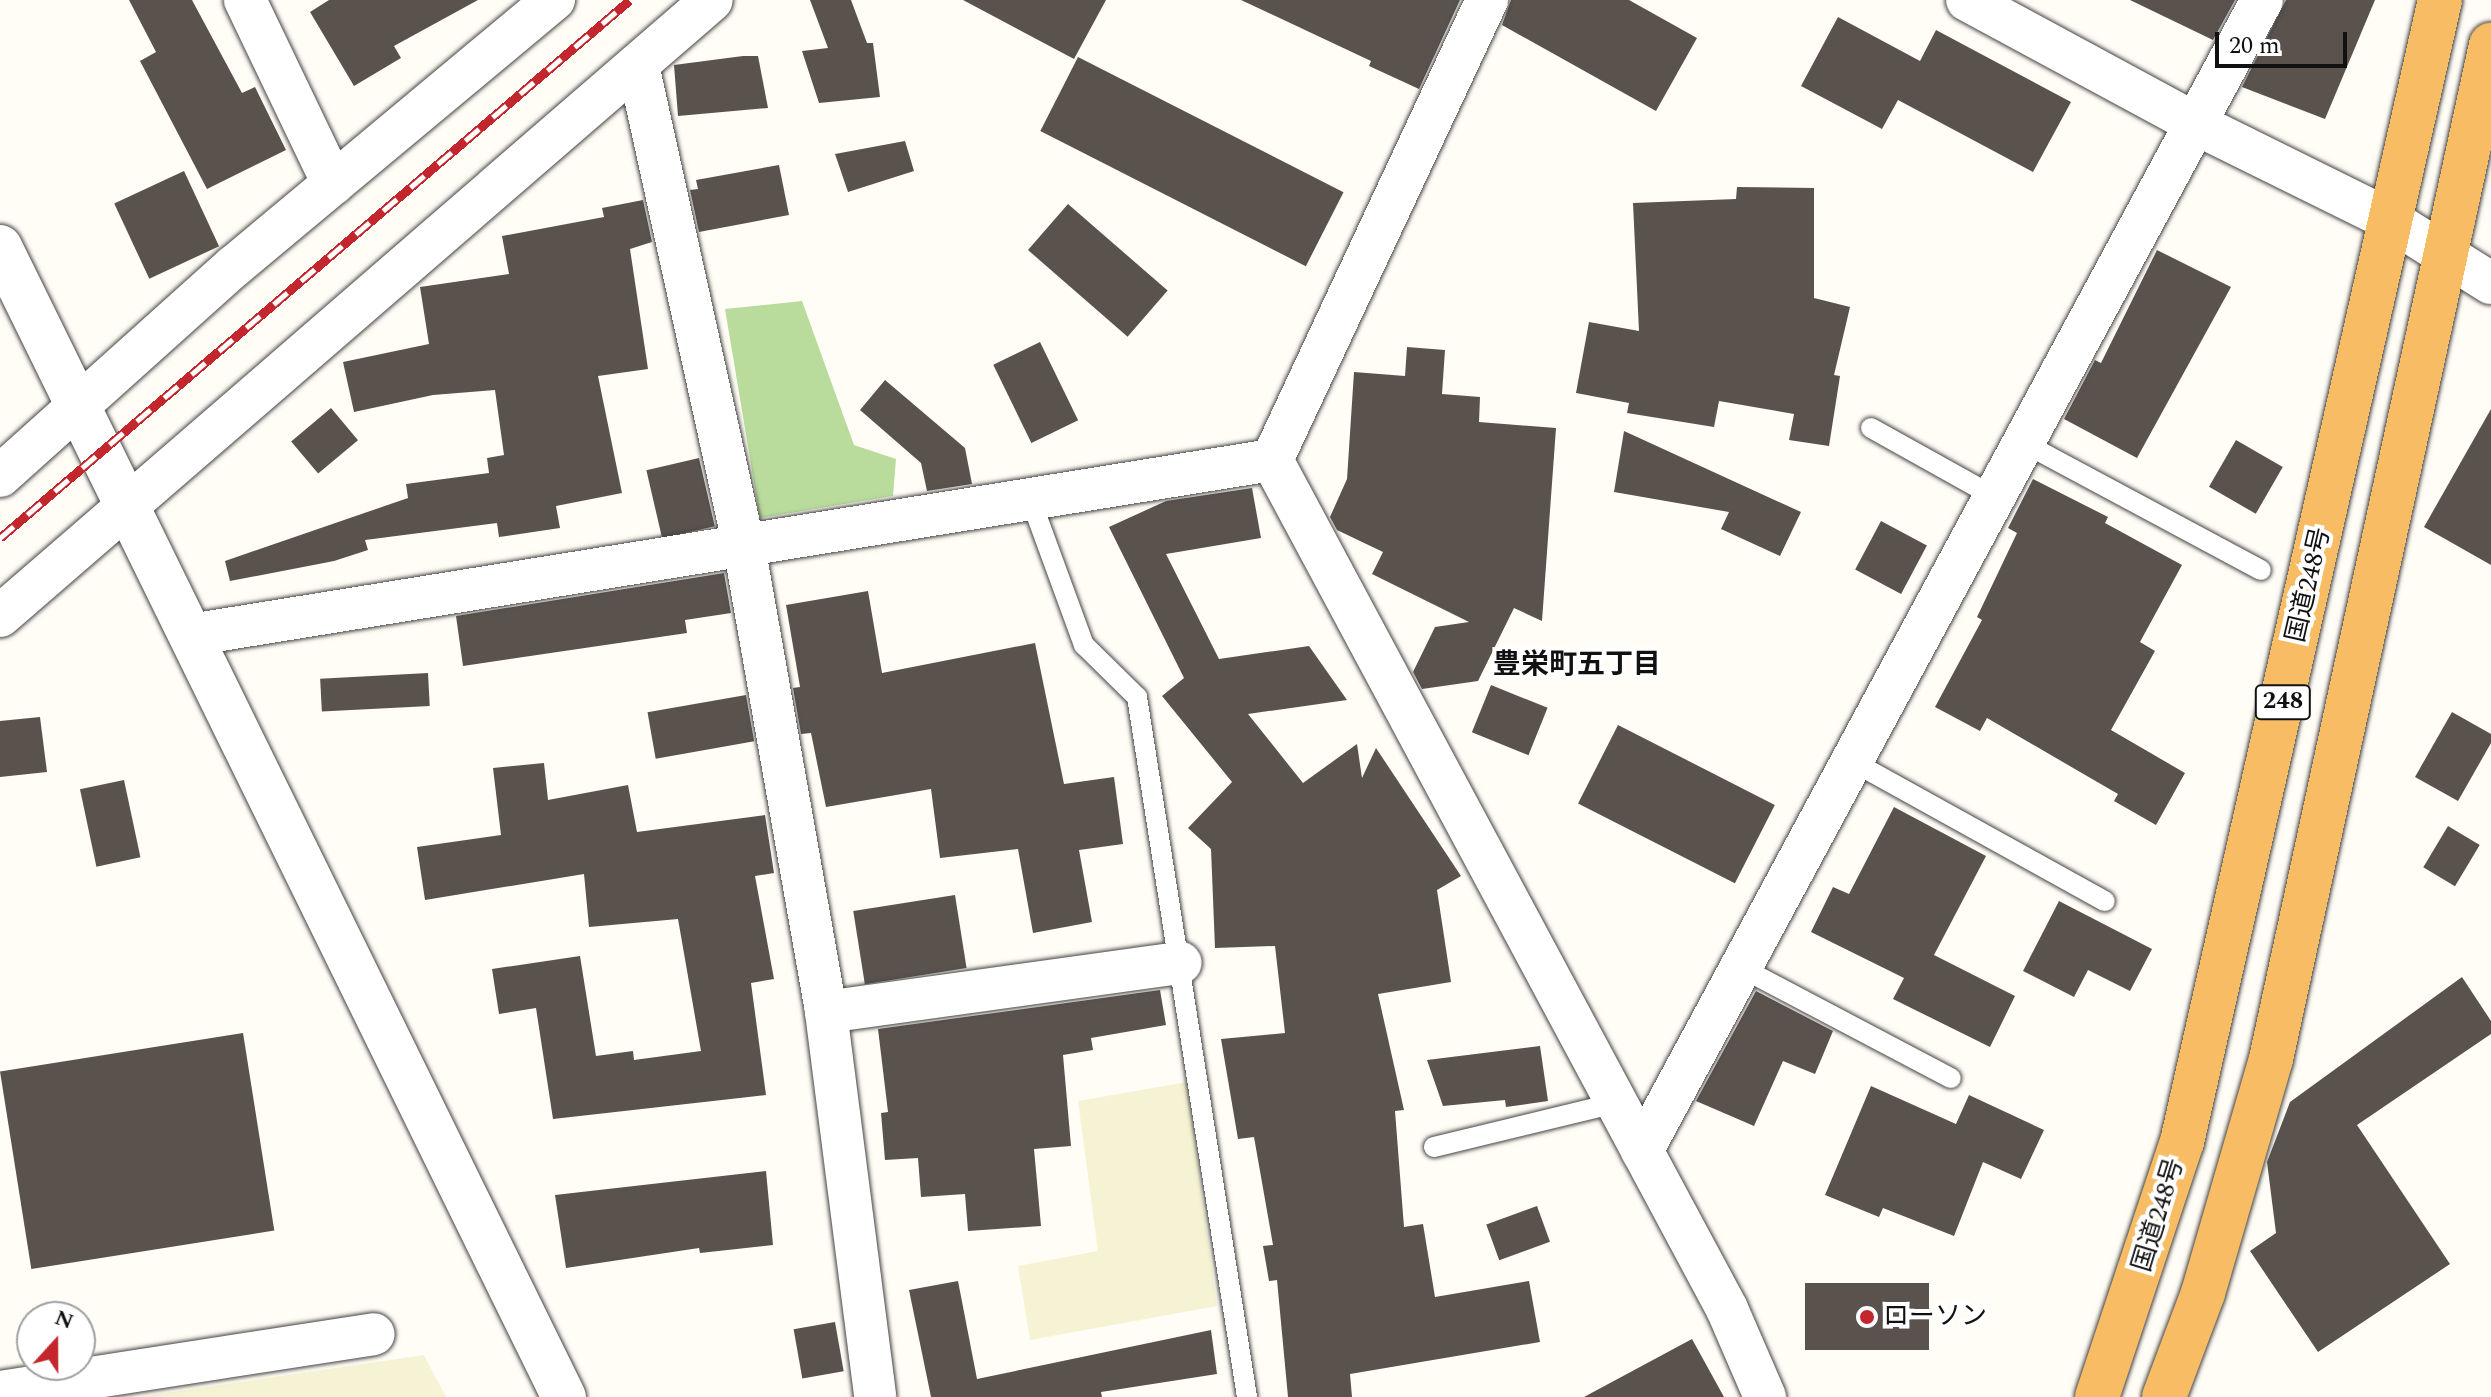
<!DOCTYPE html>
<meta charset="utf-8">
<style>
body{margin:0}
#map{position:relative;width:2491px;height:1397px;overflow:hidden;background:#fffdf5;font-family:Spectral,"Noto Sans JP",serif}
div>[style]{position:absolute}
.farmland>*{inset:0;background:#f6f3d4}
.forest>*{inset:0;background:#b9dc9c}
.building>*{inset:0;background:#5a524d;transform-origin:0 0}
.roads{filter:drop-shadow(0 0 2px #444) drop-shadow(0 0 2px #444)}
.service>*{height:20px;margin:-10px;padding:0 10px;transform-origin:10px;border-radius:10px;background:#fff}
.minor>*{height:42px;margin:-21px;padding:0 21px;transform-origin:21px;border-radius:21px;background:#fff}
.tertiary>*{height:44px;margin:-22px;padding:0 22px;transform-origin:22px;border-radius:22px;background:#fff}
.trunk>*{height:44px;margin:-22px;padding:0 22px;transform-origin:22px;border-radius:22px;background:#f7bc64}
.rail>*{height:9px;margin-top:-4.5px;transform-origin:0;background:repeating-linear-gradient(90deg,#fff 0 18px,#c4262e 0 36px);box-sizing:border-box;border-block:2px solid #c4262e}
.dots>*{width:22px;height:22px;translate:-50% -50%;box-sizing:border-box;border:4px solid #fff;border-radius:50%}
span{translate:-50% -50%;white-space:nowrap;text-align:center;line-height:1.15;-webkit-text-stroke:8px #fff;paint-order:stroke}
.shield-label span{padding:2px 6px;background:#fff;border:2px solid;border-radius:6px;-webkit-text-stroke-width:0}
.shield-label{font-size:24px;color:#111;font-weight:700}
.street-label{font-size:26px;color:#111}
.poi-label{font-size:26px;color:#111}
.left{translate:0 -50%;text-align:left}
.neighbourhood-label{font-size:28px;color:#111;font-weight:700}
.north{position:absolute;left:16px;top:1301px;width:80px;height:80px;box-sizing:border-box;background:#fff;border:2px solid #a0a0a0;border-radius:50%;rotate:21deg;font-size:22px;font-weight:700;line-height:32px;text-align:center;color:#111}
.north::after{content:'';display:block;margin:auto;width:28px;height:36px;background:#c4262e;clip-path:polygon(50% 0,100% 100%,50% 72%,0 100%)}
.scale{position:absolute;left:2215px;top:32px;width:132px;height:36px;box-sizing:border-box;border:4px solid #111;border-top:0;padding-left:10px;font-size:24px;line-height:28px;white-space:nowrap;color:#111;-webkit-text-stroke:6px #fff;paint-order:stroke}
</style>
<div id="map">
<div class="farmland">
<div style="clip-path:polygon(1187px 1082px,1217px 1306px,1030px 1340px,1018px 1266px,1098px 1251px,1078px 1101px)"></div>
<div style="clip-path:polygon(424px 1355px,446px 1397px,138px 1397px)"></div>
</div>
<div class="forest">
<div style="clip-path:polygon(802px 301px,854px 445px,896px 459px,893px 496px,760px 518px,725px 309px)"></div>
</div>
<div class="building">
<div style="clip-path:polygon(129px 0,192px 0,242px 93px,255px 87px,286px 150px,207px 189px,140px 61px,156px 52px)"></div>
<div style="clip-path:polygon(329px 0,478px 0,394px 46px,401px 58px,354px 86px,310px 12px)"></div>
<div style="clip-path:polygon(810px 0,851px 0,867px 43px,873px 43px,880px 97px,819px 103px,802px 51px,828px 48px)"></div>
<div style="clip-path:polygon(963px 0,1106px 0,1074px 59px)"></div>
<div style="clip-path:polygon(1241px 0,1460px 0,1419px 89px,1369px 66px,1371px 61px)"></div>
<div style="clip-path:polygon(1511px 0,1629px 0,1697px 38px,1656px 111px,1502px 25px)"></div>
<div style="clip-path:polygon(2130px 0,2235px 0,2213px 40px)"></div>
<div style="clip-path:polygon(2286px 0,2375px 0,2325px 119px,2242px 87px)"></div>
<div style="clip-path:polygon(1838px 17px,1920px 61px,1936px 30px,2071px 102px,2033px 172px,1898px 100px,1882px 129px,1801px 86px)"></div>
<div style="clip-path:polygon(743px 56px,758px 56px,768px 108px,678px 116px,674px 65px)"></div>
<div style="left:1078px;top:57px;width:298px;height:83px;rotate:27deg"></div>
<div style="clip-path:polygon(905px 141px,914px 171px,848px 192px,835px 154px)"></div>
<div style="clip-path:polygon(779px 165px,789px 215px,699px 232px,690px 190px,698px 189px,696px 180px)"></div>
<div style="left:184px;top:171px;width:83px;height:77px;rotate:65deg"></div>
<div style="clip-path:polygon(1737px 187px,1814px 188px,1814px 298px,1850px 307px,1834px 375px,1840px 376px,1829px 446px,1789px 440px,1794px 414px,1719px 401px,1714px 427px,1627px 413px,1629px 403px,1576px 393px,1589px 322px,1639px 331px,1633px 203px,1736px 199px)"></div>
<div style="clip-path:polygon(643px 200px,652px 242px,630px 249px,648px 369px,598px 376px,622px 493px,556px 506px,560px 528px,499px 537px,497px 523px,365px 540px,368px 550px,334px 561px,230px 581px,225px 561px,408px 498px,406px 484px,489px 473px,487px 458px,504px 455px,495px 390px,433px 395px,354px 412px,343px 362px,429px 344px,420px 287px,509px 274px,502px 236px,604px 217px,602px 208px)"></div>
<div style="left:1068px;top:204px;width:132px;height:61px;rotate:41deg"></div>
<div style="clip-path:polygon(2157px 250px,2231px 287px,2137px 458px,2064px 419px,2095px 360px,2101px 363px)"></div>
<div style="left:1040px;top:342px;width:87px;height:52px;rotate:64deg"></div>
<div style="clip-path:polygon(1407px 347px,1445px 350px,1442px 394px,1480px 397px,1479px 422px,1556px 428px,1542px 621px,1514px 608px,1478px 681px,1422px 689px,1413px 672px,1435px 627px,1469px 622px,1372px 574px,1383px 552px,1337px 530px,1330px 517px,1347px 479px,1354px 372px,1405px 376px)"></div>
<div style="clip-path:polygon(885px 380px,965px 448px,972px 484px,927px 491px,921px 463px,860px 410px)"></div>
<div style="left:331px;top:408px;width:42px;height:52px;rotate:50deg"></div>
<div style="clip-path:polygon(2491px 409px,2491px 565px,2424px 527px)"></div>
<div style="clip-path:polygon(1624px 431px,1801px 512px,1780px 556px,1721px 529px,1729px 512px,1614px 492px)"></div>
<div style="left:2236px;top:440px;width:54px;height:54px;rotate:30deg"></div>
<div style="left:699px;top:458px;width:70px;height:54px;rotate:77deg"></div>
<div style="clip-path:polygon(2033px 479px,2108px 517px,2105px 523px,2182px 565px,2140px 642px,2155px 651px,2111px 730px,2185px 773px,2156px 825px,2114px 801px,2118px 794px,1987px 718px,1980px 731px,1935px 707px,1982px 620px,1977px 617px,2017px 533px,2008px 528px)"></div>
<div style="clip-path:polygon(1252px 488px,1261px 538px,1166px 554px,1219px 659px,1309px 646px,1347px 700px,1248px 714px,1303px 783px,1357px 744px,1362px 778px,1376px 748px,1461px 876px,1437px 890px,1451px 982px,1378px 994px,1404px 1110px,1395px 1111px,1404px 1227px,1423px 1224px,1435px 1297px,1529px 1281px,1540px 1342px,1350px 1374px,1352px 1397px,1288px 1397px,1277px 1280px,1269px 1281px,1263px 1246px,1273px 1245px,1254px 1137px,1238px 1139px,1221px 1039px,1285px 1033px,1275px 946px,1215px 948px,1211px 849px,1188px 828px,1232px 782px,1162px 696px,1184px 678px,1109px 527px,1166px 501px)"></div>
<div style="left:1881px;top:521px;width:52px;height:55px;rotate:28deg"></div>
<div style="clip-path:polygon(724px 573px,731px 613px,685px 620px,687px 633px,463px 666px,456px 616px)"></div>
<div style="clip-path:polygon(868px 591px,882px 673px,1035px 643px,1064px 784px,1114px 777px,1123px 844px,1079px 850px,1092px 922px,1033px 933px,1018px 849px,940px 858px,931px 789px,826px 807px,811px 733px,801px 734px,793px 688px,800px 687px,786px 605px)"></div>
<div style="left:428px;top:673px;width:33px;height:108px;rotate:87deg"></div>
<div style="left:1491px;top:685px;width:61px;height:51px;rotate:22deg"></div>
<div style="left:746px;top:695px;width:47px;height:100px;rotate:80deg"></div>
<div style="clip-path:polygon(2452px 712px,2491px 734px,2491px 743px,2458px 801px,2415px 777px)"></div>
<div style="clip-path:polygon(40px 717px,47px 772px,0 777px,0 721px)"></div>
<div style="left:1618px;top:725px;width:176px;height:88px;rotate:27deg"></div>
<div style="clip-path:polygon(544px 763px,548px 800px,628px 785px,637px 832px,765px 815px,774px 873px,755px 876px,774px 979px,751px 983px,766px 1095px,553px 1119px,536px 1008px,499px 1014px,492px 969px,580px 956px,596px 1056px,633px 1051px,634px 1060px,701px 1051px,678px 919px,589px 927px,584px 874px,425px 900px,417px 847px,501px 835px,493px 768px)"></div>
<div style="left:124px;top:780px;width:79px;height:45px;rotate:78deg"></div>
<div style="clip-path:polygon(1894px 807px,1986px 856px,1934px 955px,2015px 996px,1990px 1047px,1893px 999px,1904px 978px,1811px 932px,1833px 887px,1849px 894px)"></div>
<div style="left:2448px;top:826px;width:37px;height:48px;rotate:31deg"></div>
<div style="left:955px;top:895px;width:74px;height:103px;rotate:81deg"></div>
<div style="clip-path:polygon(2059px 901px,2152px 949px,2130px 991px,2088px 970px,2074px 997px,2023px 971px)"></div>
<div style="clip-path:polygon(2462px 977px,2491px 1021px,2491px 1034px,2357px 1125px,2450px 1264px,2318px 1352px,2250px 1251px,2276px 1233px,2267px 1162px,2290px 1102px)"></div>
<div style="clip-path:polygon(1160px 990px,1166px 1025px,1091px 1038px,1093px 1050px,1063px 1055px,1071px 1146px,1034px 1149px,1041px 1226px,968px 1231px,965px 1194px,921px 1197px,918px 1158px,885px 1160px,881px 1113px,888px 1112px,878px 1029px)"></div>
<div style="clip-path:polygon(1756px 991px,1833px 1031px,1815px 1074px,1783px 1061px,1754px 1126px,1696px 1101px)"></div>
<div style="left:243px;top:1033px;width:200px;height:246px;rotate:81deg"></div>
<div style="clip-path:polygon(1540px 1046px,1548px 1101px,1506px 1107px,1505px 1100px,1443px 1106px,1427px 1060px)"></div>
<div style="clip-path:polygon(1871px 1086px,1956px 1124px,1969px 1095px,2044px 1130px,2021px 1179px,1983px 1162px,1954px 1236px,1883px 1208px,1879px 1217px,1825px 1195px)"></div>
<div style="clip-path:polygon(766px 1171px,773px 1245px,700px 1253px,699px 1248px,566px 1268px,555px 1195px)"></div>
<div style="left:1537px;top:1206px;width:38px;height:54px;rotate:70deg"></div>
<div style="clip-path:polygon(958px 1281px,977px 1379px,1211px 1330px,1217px 1374px,1101px 1392px,1102px 1397px,931px 1397px,909px 1290px)"></div>
<div style="left:1805px;top:1283px;width:124px;height:67px"></div>
<div style="left:835px;top:1322px;width:50px;height:42px;rotate:80deg"></div>
<div style="clip-path:polygon(1692px 1339px,1724px 1397px,1584px 1397px)"></div>
</div>
<div class="roads">
<div class="service">
<div style="left:1871px;top:428px;width:140px;rotate:29.1deg"></div>
<div style="left:2022px;top:442px;width:271px;rotate:28.2deg"></div>
<div style="left:1029px;top:495px;width:160px;rotate:69.9deg"></div>
<div style="left:1084px;top:645px;width:74px;rotate:44.5deg"></div>
<div style="left:1137px;top:697px;width:709px;rotate:81.07deg"></div>
<div style="left:1852px;top:761px;width:289px;rotate:29deg"></div>
<div style="left:1742px;top:968px;width:236px;rotate:27.8deg"></div>
<div style="left:1434px;top:1147px;width:187px;rotate:-13.6deg"></div>
</div>
<div class="minor">
<div style="left:245px;top:0;width:204px;rotate:64.4deg"></div>
<div style="left:1967px;top:0;width:260px;rotate:28.4deg"></div>
<div style="left:2196px;top:124px;width:216px;rotate:26.3deg"></div>
<div style="left:2390px;top:220px;width:119px;rotate:32deg"></div>
<div style="left:638px;top:65px;width:493px;rotate:77.6deg"></div>
<div style="left:744px;top:546px;width:473px;rotate:80deg"></div>
<div style="left:826px;top:1012px;width:388px;rotate:82.7deg"></div>
<div style="left:1272px;top:460px;width:963px;rotate:61.81deg"></div>
<div style="left:1727px;top:1309px;width:96px;rotate:66.6deg"></div>
<div style="left:1272px;top:460px;width:508px;rotate:-64.95deg"></div>
<div style="left:0;top:476px;width:313px;rotate:-41.9deg"></div>
<div style="left:233px;top:267px;width:418px;rotate:-39.8deg"></div>
<div style="left:0;top:616px;width:941px;rotate:-40.87deg"></div>
<div style="left:190px;top:635px;width:1096px;rotate:-9.19deg"></div>
<div style="left:826px;top:1012px;width:358px;rotate:-7.9deg"></div>
<div style="left:1642px;top:1151px;width:1307px;rotate:-61.69deg"></div>
<div style="left:0;top:1392px;width:378px;rotate:-8.8deg"></div>
</div>
<div class="tertiary">
<div style="left:0;top:247px;width:1281px;rotate:63.88deg"></div>
</div>
<div class="trunk">
<div style="left:2097px;top:1397px;width:269px;rotate:-71.6deg"></div>
<div style="left:2182px;top:1142px;width:1171px;rotate:-77.27deg"></div>
<div style="left:2164px;top:1397px;width:111px;rotate:-69.4deg"></div>
<div style="left:2203px;top:1293px;width:244px;rotate:-73.8deg"></div>
<div style="left:2271px;top:1059px;width:1038px;rotate:-77.76deg"></div>
</div>
</div>
<div class="rail">
<div style="left:0;top:538px;width:828px;rotate:-40.5deg"></div>
</div>
<div class="dots">
<div style="left:1867px;top:1317px;background:#c4262e"></div>
</div>
<div class="shield-label">
<span style="left:2283px;top:702px">248</span>
</div>
<div class="street-label">
<span style="left:2309px;top:585px;rotate:-77deg">国道248号</span>
<span style="left:2159px;top:1215px;rotate:-73deg">国道248号</span>
</div>
<div class="poi-label">
<span class="left" style="left:1883px;top:1317px">ローソン</span>
</div>
<div class="neighbourhood-label">
<span style="left:1577px;top:665px">豊栄町五丁目</span>
</div>
<div class="north">N</div>
<div class="scale">20 m</div>
</div>
